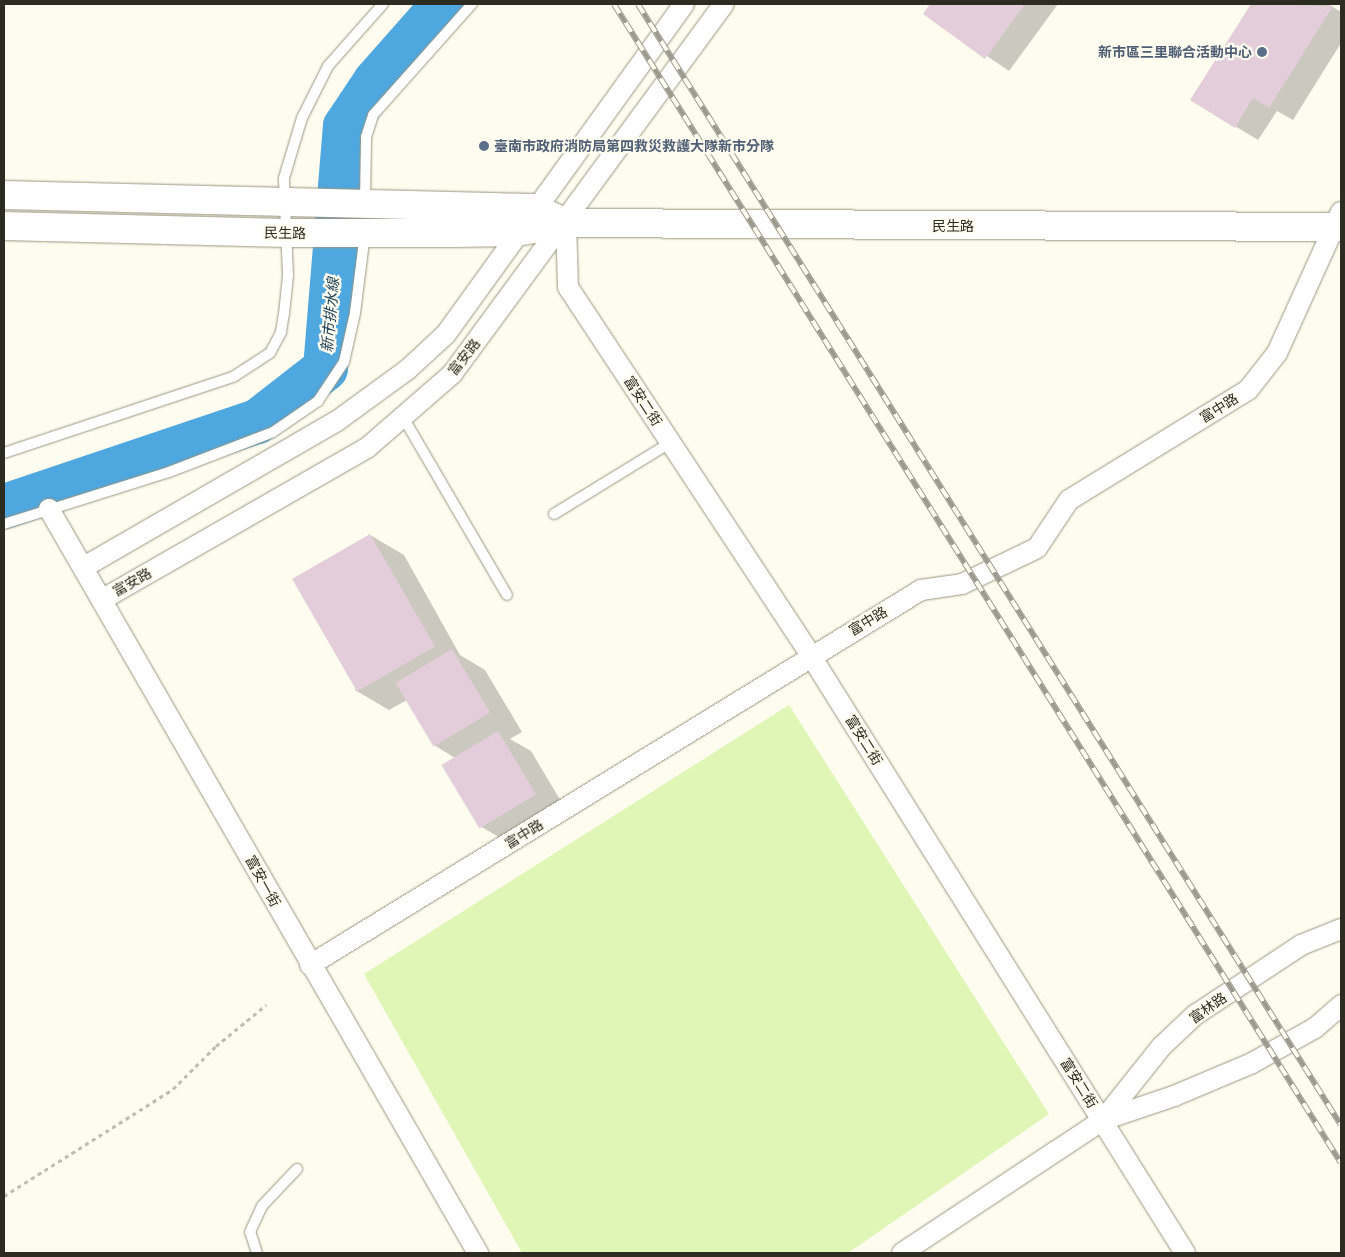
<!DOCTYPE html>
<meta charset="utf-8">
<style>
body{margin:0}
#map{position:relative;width:1345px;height:1257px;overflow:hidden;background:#fefcef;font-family:"PT Sans Narrow","Noto Sans TC",sans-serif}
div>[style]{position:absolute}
.green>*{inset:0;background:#e0f6b7}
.shadow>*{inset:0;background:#0003}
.river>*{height:45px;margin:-22.5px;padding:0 22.5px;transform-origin:22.5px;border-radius:22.5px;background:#4ea7df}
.building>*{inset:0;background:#e3cdda;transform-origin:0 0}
.path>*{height:3px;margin-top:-1.5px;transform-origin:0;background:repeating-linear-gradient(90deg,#bfbdb1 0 4px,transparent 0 8px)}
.roads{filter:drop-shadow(0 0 1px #999682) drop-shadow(0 0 1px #999682)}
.lane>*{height:10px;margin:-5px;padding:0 5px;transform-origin:5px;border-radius:5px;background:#fff}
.street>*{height:20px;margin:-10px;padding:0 10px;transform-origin:10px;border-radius:10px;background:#fff}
.secondary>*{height:28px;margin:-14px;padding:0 14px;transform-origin:14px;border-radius:14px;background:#fff}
.rail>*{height:5.5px;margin-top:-2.75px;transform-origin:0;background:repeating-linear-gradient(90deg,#fefcef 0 11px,#9c9a8f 0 22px);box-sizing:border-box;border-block:1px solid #9c9a8f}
.dots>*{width:14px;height:14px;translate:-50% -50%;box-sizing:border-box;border:2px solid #fefcef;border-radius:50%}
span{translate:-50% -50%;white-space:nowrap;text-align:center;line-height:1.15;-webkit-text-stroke:4.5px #fefcef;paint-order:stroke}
.service-label{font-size:14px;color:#4e5e75;font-weight:700}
.right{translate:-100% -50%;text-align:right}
.left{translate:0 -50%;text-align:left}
.street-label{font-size:14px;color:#2d2c23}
.water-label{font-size:15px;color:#1a3f57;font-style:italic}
.frame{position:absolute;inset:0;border:5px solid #2d2c23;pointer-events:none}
</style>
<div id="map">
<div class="green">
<div style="clip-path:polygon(789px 705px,1049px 1114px,848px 1253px,522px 1253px,364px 974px)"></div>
</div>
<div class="shadow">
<div style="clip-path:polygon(931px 4px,1058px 4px,1009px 71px,924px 13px)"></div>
<div style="clip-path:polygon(1252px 4px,1328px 4px,1341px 12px,1341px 43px,1293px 120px,1277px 111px,1258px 140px,1192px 100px)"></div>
<div style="clip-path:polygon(370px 535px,404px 555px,460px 655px,485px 670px,522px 732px,510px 739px,531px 751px,568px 813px,514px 846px,480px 826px,443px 765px,455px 758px,434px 745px,407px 700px,389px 710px,355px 690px)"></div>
</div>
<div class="river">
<div style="left:4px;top:506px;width:267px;rotate:-18.6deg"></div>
<div style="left:257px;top:421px;width:86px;rotate:-37.9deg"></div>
<div style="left:325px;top:368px;width:243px;rotate:-85.3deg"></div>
<div style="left:345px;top:126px;width:54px;rotate:-56.3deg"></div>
<div style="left:375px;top:81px;width:103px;rotate:-48.6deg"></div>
</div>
<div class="building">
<div style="clip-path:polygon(930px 4px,1025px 4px,985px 59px,923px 14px)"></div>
<div style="clip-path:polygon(1251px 4px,1333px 6px,1269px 108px,1253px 98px,1235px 128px,1190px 100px)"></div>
<div style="left:370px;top:534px;width:130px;height:90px;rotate:60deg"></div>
<div style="left:452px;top:649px;width:74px;height:66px;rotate:59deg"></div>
<div style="left:498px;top:731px;width:74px;height:66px;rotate:59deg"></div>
</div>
<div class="path">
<div style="left:4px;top:1196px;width:200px;rotate:-32.3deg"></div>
<div style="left:173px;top:1089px;width:61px;rotate:-45deg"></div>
<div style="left:216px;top:1046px;width:65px;rotate:-39.4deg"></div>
</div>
<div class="roads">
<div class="lane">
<div style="left:365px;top:204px;width:67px;rotate:-89.1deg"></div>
<div style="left:366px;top:137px;width:23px;rotate:-72deg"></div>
<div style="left:373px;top:115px;width:149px;rotate:-48.3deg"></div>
<div style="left:403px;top:417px;width:206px;rotate:59.7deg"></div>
<div style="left:4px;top:453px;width:241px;rotate:-18.4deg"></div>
<div style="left:233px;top:377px;width:44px;rotate:-33deg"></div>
<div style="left:270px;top:353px;width:24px;rotate:-62deg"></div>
<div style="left:281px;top:332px;width:18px;rotate:-81deg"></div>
<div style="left:284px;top:314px;width:39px;rotate:-84deg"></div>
<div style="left:288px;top:275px;width:97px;rotate:-92.4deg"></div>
<div style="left:284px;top:178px;width:63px;rotate:-73.3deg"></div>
<div style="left:302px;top:118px;width:58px;rotate:-63.4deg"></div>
<div style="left:328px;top:66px;width:83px;rotate:-48.4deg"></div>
<div style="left:554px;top:514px;width:136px;rotate:-31.5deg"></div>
<div style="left:4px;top:524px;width:173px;rotate:-17.5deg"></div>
<div style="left:169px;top:472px;width:111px;rotate:-21deg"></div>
<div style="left:273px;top:432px;width:55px;rotate:-34.6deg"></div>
<div style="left:318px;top:401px;width:47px;rotate:-56.3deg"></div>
<div style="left:344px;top:362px;width:50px;rotate:-77.3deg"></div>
<div style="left:355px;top:313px;width:80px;rotate:-82.8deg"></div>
<div style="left:257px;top:1253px;width:22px;rotate:-108deg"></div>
<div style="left:250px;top:1232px;width:29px;rotate:-65deg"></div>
<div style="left:262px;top:1206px;width:51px;rotate:-46.6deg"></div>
</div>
<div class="street">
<div style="left:566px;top:223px;width:64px;rotate:88.2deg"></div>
<div style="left:568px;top:287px;width:442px;rotate:56.6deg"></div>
<div style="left:811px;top:656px;width:704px;rotate:57.93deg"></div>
<div style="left:49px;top:509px;width:859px;rotate:60.03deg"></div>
<div style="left:84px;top:567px;width:292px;rotate:-30deg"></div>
<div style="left:337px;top:421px;width:87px;rotate:-36.1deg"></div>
<div style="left:407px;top:370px;width:53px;rotate:-42.7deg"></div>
<div style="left:446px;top:334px;width:407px;rotate:-54.2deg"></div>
<div style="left:103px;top:599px;width:304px;rotate:-29.8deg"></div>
<div style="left:367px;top:448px;width:113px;rotate:-41deg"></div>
<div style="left:452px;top:374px;width:459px;rotate:-53.7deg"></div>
<div style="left:310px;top:965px;width:717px;rotate:-31.54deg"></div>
<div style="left:921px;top:590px;width:41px;rotate:-8.3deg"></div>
<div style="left:962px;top:584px;width:83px;rotate:-25.6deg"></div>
<div style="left:1037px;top:548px;width:58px;rotate:-56.3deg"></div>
<div style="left:1069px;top:500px;width:210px;rotate:-31.6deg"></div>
<div style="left:1248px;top:390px;width:47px;rotate:-51.9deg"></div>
<div style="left:1277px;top:353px;width:155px;rotate:-65.6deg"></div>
<div style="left:1103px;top:1120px;width:93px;rotate:-51.5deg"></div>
<div style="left:1161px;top:1047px;width:47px;rotate:-43.3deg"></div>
<div style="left:1195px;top:1015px;width:127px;rotate:-33.4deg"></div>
<div style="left:1301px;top:945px;width:43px;rotate:-21.8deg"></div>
<div style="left:902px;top:1253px;width:241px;rotate:-33.5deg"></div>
<div style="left:1103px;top:1120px;width:75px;rotate:-18.7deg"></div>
<div style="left:1174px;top:1096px;width:85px;rotate:-22.9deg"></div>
<div style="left:1252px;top:1063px;width:72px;rotate:-29.1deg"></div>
<div style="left:1315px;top:1028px;width:35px;rotate:-41deg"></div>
</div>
<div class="secondary">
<div style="left:4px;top:195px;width:530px;rotate:1.41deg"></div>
<div style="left:534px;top:208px;width:35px;rotate:25deg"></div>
<div style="left:4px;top:226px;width:283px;rotate:1.4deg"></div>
<div style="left:287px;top:233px;width:168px"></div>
<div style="left:455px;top:233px;width:62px;rotate:-0.9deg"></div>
<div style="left:517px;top:232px;width:50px;rotate:-10.4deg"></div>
<div style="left:566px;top:223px;width:775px;rotate:0.3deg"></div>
</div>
</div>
<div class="rail">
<div style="left:614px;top:4px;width:1368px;rotate:57.9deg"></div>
<div style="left:638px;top:4px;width:1323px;rotate:57.91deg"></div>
</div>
<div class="dots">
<div style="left:1262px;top:52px;background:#5c6f8a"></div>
<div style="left:484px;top:146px;background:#5c6f8a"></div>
</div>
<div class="service-label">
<span class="right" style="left:1252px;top:52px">新市區三里聯合活動中心</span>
<span class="left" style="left:494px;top:146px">臺南市政府消防局第四救災救護大隊新市分隊</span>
</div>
<div class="street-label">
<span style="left:953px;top:226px">民生路</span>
<span style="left:285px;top:233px;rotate:1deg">民生路</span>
<span style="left:464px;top:357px;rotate:-52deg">富安路</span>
<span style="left:643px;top:401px;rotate:57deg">富安二街</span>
<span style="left:1219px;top:408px;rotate:-32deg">富中路</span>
<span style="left:132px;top:582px;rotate:-30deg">富安路</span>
<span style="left:868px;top:621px;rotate:-31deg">富中路</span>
<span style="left:864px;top:740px;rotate:58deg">富安二街</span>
<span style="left:524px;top:834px;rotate:-32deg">富中路</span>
<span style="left:263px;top:881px;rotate:61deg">富安一街</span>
<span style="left:1208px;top:1008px;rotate:-35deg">富林路</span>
<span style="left:1079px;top:1083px;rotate:58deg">富安二街</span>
</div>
<div class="water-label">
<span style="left:330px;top:315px;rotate:-85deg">新市排水線</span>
</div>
<div class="frame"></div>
</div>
